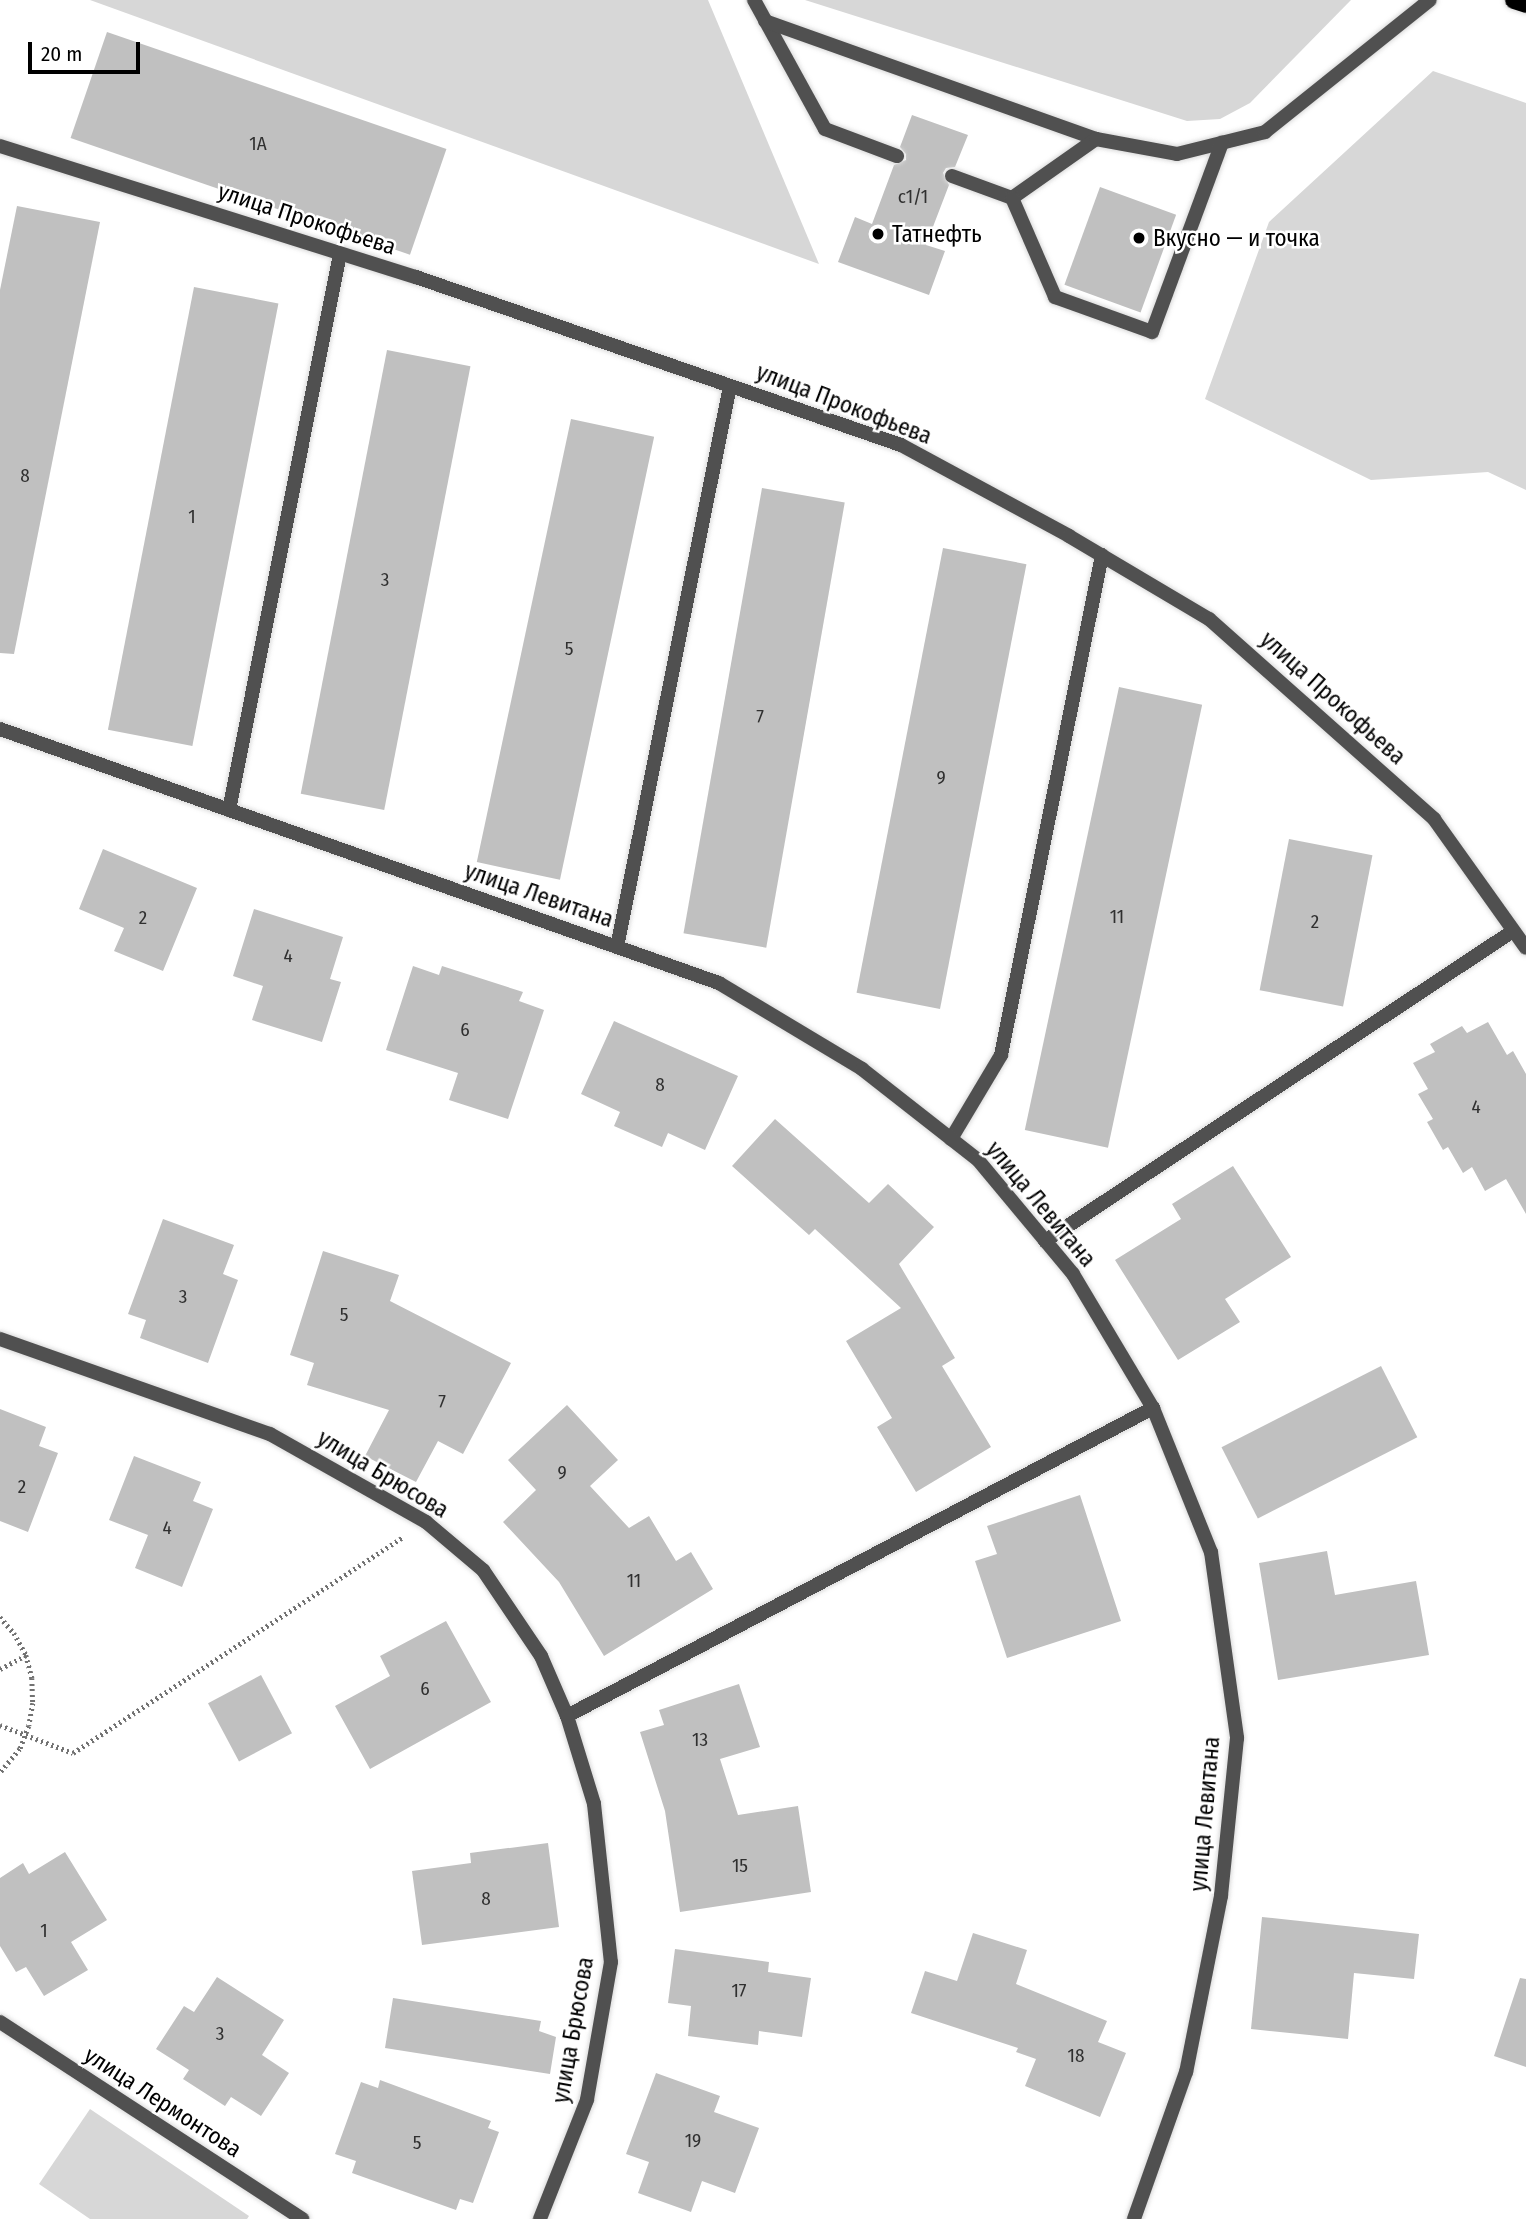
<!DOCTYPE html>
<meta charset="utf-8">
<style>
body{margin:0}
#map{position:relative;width:1526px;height:2219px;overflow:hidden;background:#fff;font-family:"Fira Sans Condensed",sans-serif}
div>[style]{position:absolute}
.green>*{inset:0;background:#d7d7d7}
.building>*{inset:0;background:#c0c0c0;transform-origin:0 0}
.path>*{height:4.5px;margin-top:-2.25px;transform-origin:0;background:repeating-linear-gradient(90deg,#727272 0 2px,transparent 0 5.5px)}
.roads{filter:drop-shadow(0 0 2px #dbdbdb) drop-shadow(0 0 2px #dbdbdb)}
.lane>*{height:14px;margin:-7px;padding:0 7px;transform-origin:7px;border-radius:7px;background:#505050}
.street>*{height:14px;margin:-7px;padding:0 7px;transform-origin:7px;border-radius:7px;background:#505050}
.primary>*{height:18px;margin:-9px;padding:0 9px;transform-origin:9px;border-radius:9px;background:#000}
.dots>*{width:19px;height:19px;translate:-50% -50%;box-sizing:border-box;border:4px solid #fff;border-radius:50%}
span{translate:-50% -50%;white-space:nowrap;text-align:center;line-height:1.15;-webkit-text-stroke:5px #fff;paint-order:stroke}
.number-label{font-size:19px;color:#303030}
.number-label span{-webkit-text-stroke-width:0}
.street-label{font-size:23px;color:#000}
.poi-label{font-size:23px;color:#000}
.left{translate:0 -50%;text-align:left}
.scale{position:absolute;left:28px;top:42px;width:112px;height:32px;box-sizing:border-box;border:4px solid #000;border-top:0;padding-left:9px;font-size:21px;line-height:24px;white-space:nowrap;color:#000;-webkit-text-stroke:5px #fff;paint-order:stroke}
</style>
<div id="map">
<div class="green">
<div style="clip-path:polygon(90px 0,708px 0,819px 264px)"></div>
<div style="clip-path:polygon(805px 0,1351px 0,1250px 103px,1220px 119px,1187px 121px)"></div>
<div style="clip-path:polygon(1433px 71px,1526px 103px,1526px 490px,1488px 472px,1371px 480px,1205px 399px,1269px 222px)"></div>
<div style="clip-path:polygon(90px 2109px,249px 2216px,247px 2219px,90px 2219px,39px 2184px)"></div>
</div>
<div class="building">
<div style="left:107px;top:32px;width:359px;height:112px;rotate:19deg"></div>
<div style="clip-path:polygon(912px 115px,968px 135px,955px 167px,946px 168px,943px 173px,949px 185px,926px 245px,945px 251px,929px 295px,838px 262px,855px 217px,872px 224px,894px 165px,906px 160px,906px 154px,900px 147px)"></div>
<div style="left:1100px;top:187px;width:81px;height:104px;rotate:20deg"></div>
<div style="clip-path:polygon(17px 206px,100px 222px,14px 654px,0 653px,0 290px)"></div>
<div style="left:194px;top:287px;width:86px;height:451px;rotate:11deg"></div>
<div style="left:387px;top:350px;width:85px;height:452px;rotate:11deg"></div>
<div style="left:571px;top:419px;width:85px;height:453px;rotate:12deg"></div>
<div style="left:762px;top:488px;width:84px;height:452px;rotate:10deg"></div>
<div style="left:943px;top:548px;width:85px;height:453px;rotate:11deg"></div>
<div style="left:1119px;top:687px;width:85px;height:453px;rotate:12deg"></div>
<div style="left:1289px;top:839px;width:85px;height:154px;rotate:11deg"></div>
<div style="clip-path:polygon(103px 849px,197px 888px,163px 971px,114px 951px,124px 928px,79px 909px)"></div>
<div style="clip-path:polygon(254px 909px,343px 937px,330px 979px,341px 982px,322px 1042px,252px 1020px,263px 986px,233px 976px)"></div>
<div style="clip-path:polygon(413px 966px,439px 975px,442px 966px,523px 992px,519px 1001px,544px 1010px,508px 1119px,449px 1100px,458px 1073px,386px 1050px)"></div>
<div style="clip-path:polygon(614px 1021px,738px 1076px,705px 1150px,668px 1133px,662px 1147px,614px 1126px,620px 1112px,581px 1094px)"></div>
<div style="clip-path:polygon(1488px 1022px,1507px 1055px,1513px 1051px,1526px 1074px,1526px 1214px,1506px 1179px,1485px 1191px,1472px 1167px,1463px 1173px,1448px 1147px,1443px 1150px,1427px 1122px,1433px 1119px,1418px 1094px,1428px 1089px,1413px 1063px,1435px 1052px,1430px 1044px,1462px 1026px,1467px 1033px)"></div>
<div style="clip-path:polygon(775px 1119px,869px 1203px,888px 1184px,934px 1227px,899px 1264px,955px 1358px,942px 1366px,991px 1447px,916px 1492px,877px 1427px,892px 1418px,846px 1341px,901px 1308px,815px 1229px,809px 1235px,732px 1166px)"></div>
<div style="clip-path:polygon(1233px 1166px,1291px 1257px,1225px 1299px,1240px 1322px,1178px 1360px,1115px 1260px,1181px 1219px,1172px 1204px)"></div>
<div style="clip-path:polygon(163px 1219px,234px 1245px,223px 1274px,238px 1280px,208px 1363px,140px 1338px,146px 1320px,128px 1314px)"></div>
<div style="clip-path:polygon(323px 1251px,399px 1275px,390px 1301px,511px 1363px,463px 1454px,438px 1441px,416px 1482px,365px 1456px,389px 1410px,307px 1385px,314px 1363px,290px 1355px)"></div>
<div style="left:1381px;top:1366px;width:80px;height:179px;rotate:63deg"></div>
<div style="clip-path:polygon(567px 1405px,618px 1460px,590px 1486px,629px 1528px,649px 1516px,676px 1561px,691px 1552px,713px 1589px,604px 1656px,559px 1582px,503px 1522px,536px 1490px,508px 1460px)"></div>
<div style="clip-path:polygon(0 1409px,46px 1427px,39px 1446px,58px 1453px,28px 1532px,0 1521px)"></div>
<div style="clip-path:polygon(134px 1456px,201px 1482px,193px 1501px,213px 1509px,182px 1587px,135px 1568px,148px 1535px,109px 1520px)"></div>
<div style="clip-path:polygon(1080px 1495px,1121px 1621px,1007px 1658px,975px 1561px,997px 1554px,987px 1526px)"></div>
<div style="clip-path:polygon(1327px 1551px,1335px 1595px,1416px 1581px,1429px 1655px,1278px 1680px,1259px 1563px)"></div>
<div style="clip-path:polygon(446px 1621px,491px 1702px,370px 1769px,335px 1706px,390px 1676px,380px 1656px)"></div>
<div style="left:261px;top:1675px;width:66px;height:60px;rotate:62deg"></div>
<div style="clip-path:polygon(739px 1684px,760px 1747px,720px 1759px,738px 1815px,798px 1806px,811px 1892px,680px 1912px,665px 1811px,640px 1732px,664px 1725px,659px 1710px)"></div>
<div style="clip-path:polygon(548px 1843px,559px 1927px,422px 1945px,412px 1871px,471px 1863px,470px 1853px)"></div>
<div style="clip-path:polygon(65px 1852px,107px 1920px,71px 1942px,88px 1970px,44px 1996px,26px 1967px,16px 1972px,0 1946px,0 1878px,23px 1863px,29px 1874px)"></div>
<div style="clip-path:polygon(1262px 1917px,1419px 1934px,1414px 1979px,1354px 1973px,1348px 2039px,1251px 2029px)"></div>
<div style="clip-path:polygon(973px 1933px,1027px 1950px,1016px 1984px,1107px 2021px,1098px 2042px,1126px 2053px,1100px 2117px,1025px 2086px,1036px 2059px,1016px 2052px,1018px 2048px,911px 2013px,925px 1971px,957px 1981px)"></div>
<div style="clip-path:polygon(675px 1949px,769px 1962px,768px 1972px,811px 1978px,802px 2037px,759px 2031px,758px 2045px,688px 2036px,691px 2006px,668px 2003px)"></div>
<div style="clip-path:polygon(217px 1977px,284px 2020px,262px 2055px,289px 2073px,261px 2116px,231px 2097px,225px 2106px,183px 2079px,189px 2070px,156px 2049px,184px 2006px,194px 2012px)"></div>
<div style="clip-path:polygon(1520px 1978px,1526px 1979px,1526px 2067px,1494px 2056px)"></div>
<div style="clip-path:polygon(393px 1998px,541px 2021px,539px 2031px,556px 2037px,550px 2074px,385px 2048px)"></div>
<div style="clip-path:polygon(656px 2073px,720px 2096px,714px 2112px,759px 2128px,735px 2193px,702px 2181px,691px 2212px,638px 2193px,649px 2162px,626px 2154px)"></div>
<div style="clip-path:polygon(380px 2080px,491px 2121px,488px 2128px,499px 2132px,473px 2203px,460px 2199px,456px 2210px,352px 2173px,356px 2161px,335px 2154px,361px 2082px,378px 2088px)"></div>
</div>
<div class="path">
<div style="left:0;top:1617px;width:21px;rotate:49deg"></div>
<div style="left:14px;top:1633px;width:25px;rotate:61deg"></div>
<div style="left:26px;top:1655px;width:24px;rotate:75deg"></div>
<div style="left:32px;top:1678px;width:25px;rotate:88deg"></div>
<div style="left:33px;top:1703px;width:23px;rotate:100deg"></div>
<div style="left:29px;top:1726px;width:25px;rotate:111deg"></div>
<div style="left:20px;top:1749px;width:31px;rotate:130deg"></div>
<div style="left:0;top:1669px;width:30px;rotate:-28deg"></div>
<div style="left:0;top:1725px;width:78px;rotate:21deg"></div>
<div style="left:73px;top:1753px;width:393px;rotate:-33.2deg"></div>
</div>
<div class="roads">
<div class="lane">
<div style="left:754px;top:0;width:147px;rotate:61.2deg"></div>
<div style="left:825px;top:129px;width:77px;rotate:20.6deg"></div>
<div style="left:765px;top:21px;width:351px;rotate:19.6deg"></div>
<div style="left:952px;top:176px;width:64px;rotate:20.1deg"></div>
<div style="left:1012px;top:198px;width:103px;rotate:-35.1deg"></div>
<div style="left:1096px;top:139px;width:82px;rotate:10.5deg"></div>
<div style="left:1177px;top:154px;width:91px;rotate:-14deg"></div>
<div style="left:1265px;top:132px;width:211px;rotate:-38.7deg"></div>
<div style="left:1012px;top:198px;width:108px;rotate:66.5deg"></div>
<div style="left:1055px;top:297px;width:103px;rotate:19.8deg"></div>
<div style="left:1152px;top:332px;width:202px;rotate:-69.7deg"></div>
<div style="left:229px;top:810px;width:567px;rotate:-78.71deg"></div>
<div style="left:617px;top:947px;width:572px;rotate:-78.61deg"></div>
<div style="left:951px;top:1139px;width:98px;rotate:-59.2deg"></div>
<div style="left:1001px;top:1055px;width:510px;rotate:-78.58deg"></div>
<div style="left:1045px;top:1241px;width:561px;rotate:-33.52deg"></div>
<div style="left:567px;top:1716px;width:662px;rotate:-27.73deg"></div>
</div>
<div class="street">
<div style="left:0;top:146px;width:436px;rotate:17.5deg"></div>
<div style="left:416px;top:277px;width:513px;rotate:19.11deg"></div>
<div style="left:901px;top:445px;width:191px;rotate:28.4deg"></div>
<div style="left:1069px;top:536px;width:163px;rotate:30.7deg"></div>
<div style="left:1209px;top:619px;width:301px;rotate:41.6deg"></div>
<div style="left:1434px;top:819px;width:158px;rotate:54.5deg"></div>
<div style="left:0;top:729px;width:763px;rotate:19.46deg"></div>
<div style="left:719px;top:983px;width:167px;rotate:31deg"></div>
<div style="left:862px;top:1069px;width:147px;rotate:38.1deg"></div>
<div style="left:978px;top:1160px;width:148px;rotate:50.2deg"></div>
<div style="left:1073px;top:1274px;width:156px;rotate:59.2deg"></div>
<div style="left:1153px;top:1408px;width:155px;rotate:68.1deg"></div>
<div style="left:1211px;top:1552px;width:188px;rotate:82deg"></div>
<div style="left:1237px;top:1738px;width:159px;rotate:95.8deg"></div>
<div style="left:1221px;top:1896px;width:179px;rotate:101.2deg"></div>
<div style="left:1186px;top:2072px;width:156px;rotate:109.5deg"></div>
<div style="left:0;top:1339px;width:286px;rotate:19.4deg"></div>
<div style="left:270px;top:1434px;width:179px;rotate:29.4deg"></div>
<div style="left:426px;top:1522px;width:75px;rotate:40.1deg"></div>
<div style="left:483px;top:1570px;width:104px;rotate:56deg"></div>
<div style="left:541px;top:1656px;width:65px;rotate:66.6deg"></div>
<div style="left:567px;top:1716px;width:92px;rotate:72.9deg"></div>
<div style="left:594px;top:1804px;width:159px;rotate:83.9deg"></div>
<div style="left:611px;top:1962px;width:140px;rotate:99.9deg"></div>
<div style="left:587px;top:2100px;width:128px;rotate:111.6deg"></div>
<div style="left:0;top:2022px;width:361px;rotate:33.1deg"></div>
</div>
<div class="primary">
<div style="left:1514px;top:0;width:13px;rotate:18deg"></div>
</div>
</div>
<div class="dots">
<div style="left:878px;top:234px;background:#000"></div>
<div style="left:1139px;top:238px;background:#000"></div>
</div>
<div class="number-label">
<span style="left:258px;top:144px">1A</span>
<span style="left:913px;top:197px">с1/1</span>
<span style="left:25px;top:476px">8</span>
<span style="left:192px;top:517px">1</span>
<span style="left:385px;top:580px">3</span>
<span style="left:569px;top:649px">5</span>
<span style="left:760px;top:717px">7</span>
<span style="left:941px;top:778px">9</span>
<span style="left:1117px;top:917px">11</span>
<span style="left:143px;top:918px">2</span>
<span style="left:1315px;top:922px">2</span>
<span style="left:288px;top:956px">4</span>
<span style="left:465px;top:1030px">6</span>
<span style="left:660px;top:1085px">8</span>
<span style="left:1476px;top:1107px">4</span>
<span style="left:183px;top:1297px">3</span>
<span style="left:344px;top:1315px">5</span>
<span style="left:442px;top:1402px">7</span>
<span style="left:562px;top:1473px">9</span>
<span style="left:22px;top:1487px">2</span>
<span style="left:167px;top:1528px">4</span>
<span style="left:634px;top:1581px">11</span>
<span style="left:425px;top:1689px">6</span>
<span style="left:700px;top:1740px">13</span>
<span style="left:740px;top:1866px">15</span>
<span style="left:486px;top:1899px">8</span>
<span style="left:44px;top:1931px">1</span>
<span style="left:739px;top:1991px">17</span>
<span style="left:220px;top:2034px">3</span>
<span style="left:1076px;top:2056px">18</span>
<span style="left:693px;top:2141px">19</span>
<span style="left:417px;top:2143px">5</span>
</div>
<div class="street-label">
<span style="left:307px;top:219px;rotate:18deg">улица Прокофьева</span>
<span style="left:844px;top:404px;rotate:21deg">улица Прокофьева</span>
<span style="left:1333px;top:698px;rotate:42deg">улица Прокофьева</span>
<span style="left:539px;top:895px;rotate:19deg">улица Левитана</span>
<span style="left:1041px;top:1204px;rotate:50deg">улица Левитана</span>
<span style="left:383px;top:1474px;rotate:31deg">улица Брюсова</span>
<span style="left:1205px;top:1814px;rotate:-85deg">улица Левитана</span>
<span style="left:573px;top:2030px;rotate:-80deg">улица Брюсова</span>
<span style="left:163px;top:2102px;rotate:33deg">улица Лермонтова</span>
</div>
<div class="poi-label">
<span class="left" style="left:892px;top:234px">Татнефть</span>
<span class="left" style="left:1153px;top:238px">Вкусно — и точка</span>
</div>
<div class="scale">20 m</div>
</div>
